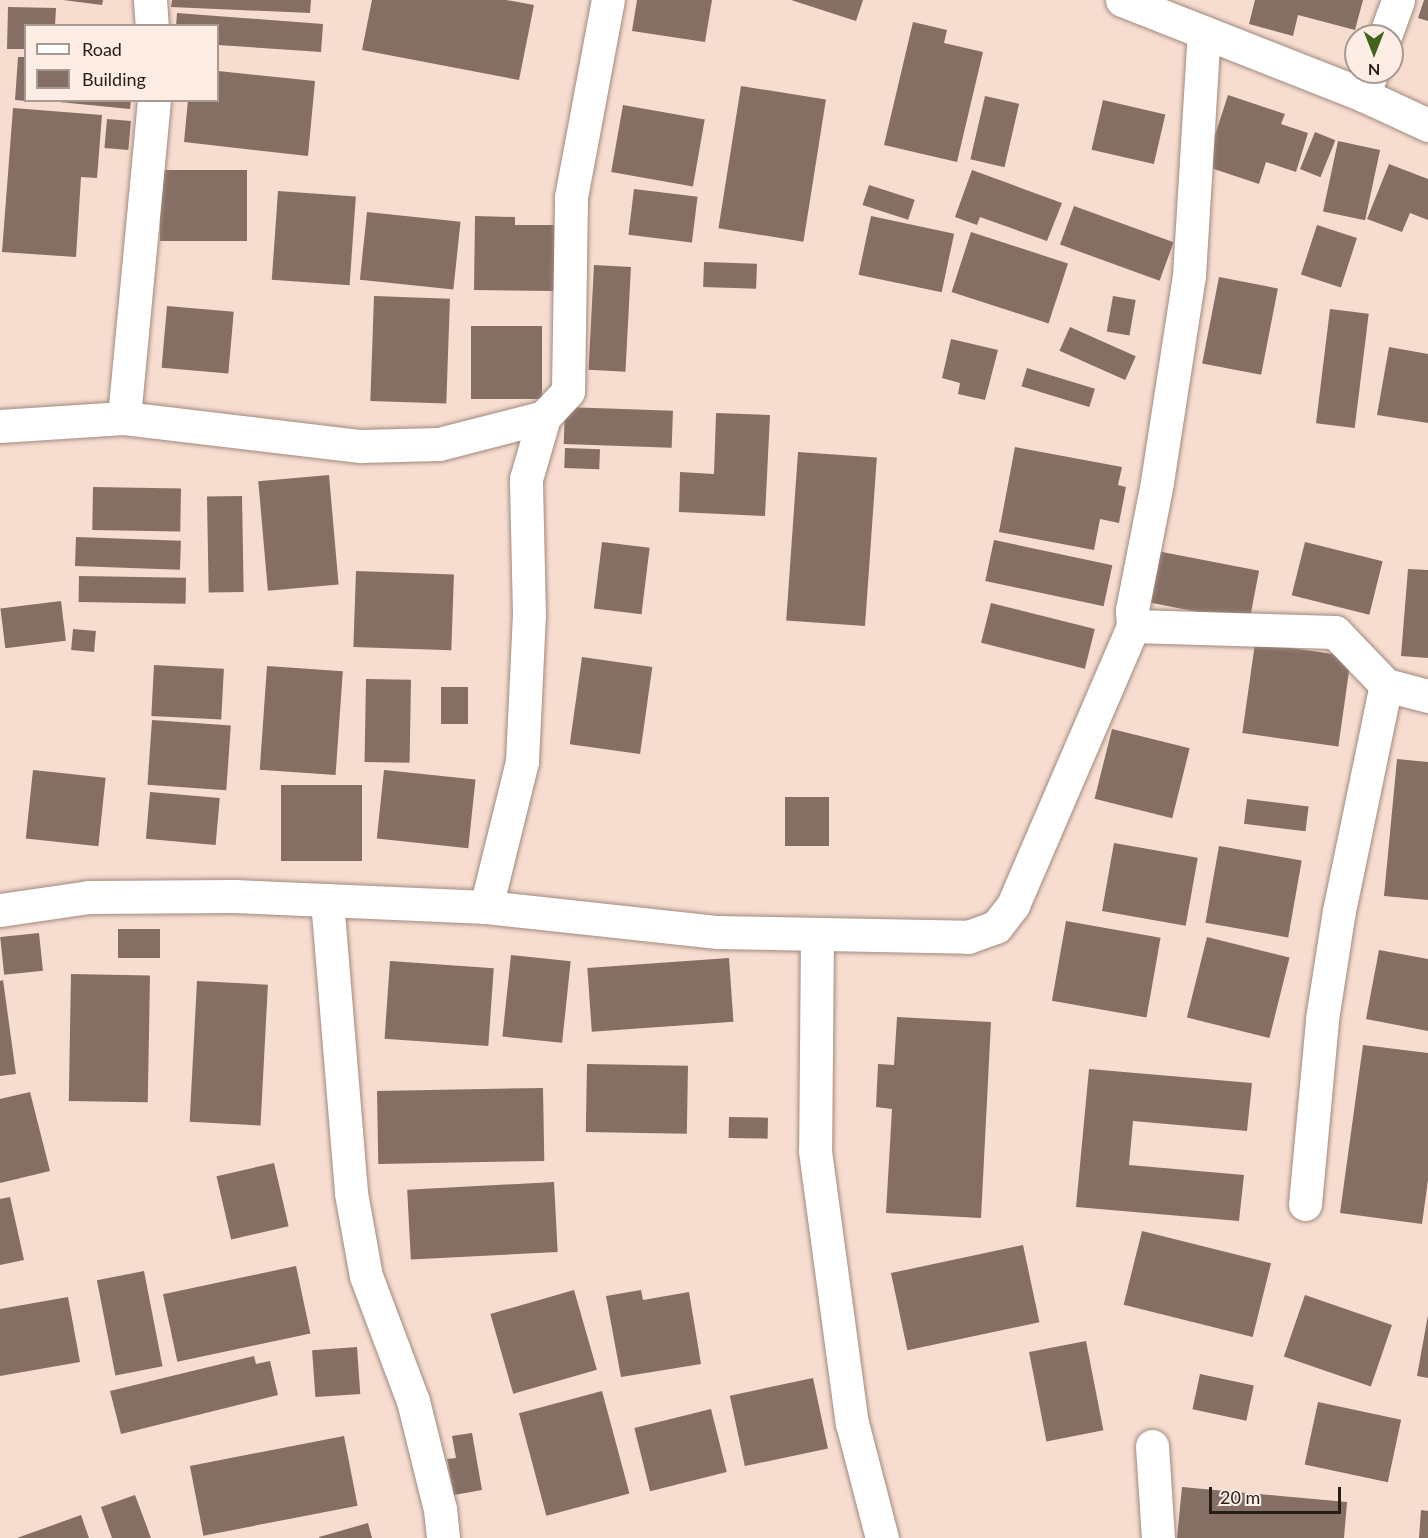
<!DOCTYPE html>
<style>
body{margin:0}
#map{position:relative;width:1428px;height:1538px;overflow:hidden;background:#f7ddd0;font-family:Lato,sans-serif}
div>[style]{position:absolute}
.building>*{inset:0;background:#856e63;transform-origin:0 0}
.roads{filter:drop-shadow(0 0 2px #a0897d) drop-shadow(0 0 2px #a0897d)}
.minor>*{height:33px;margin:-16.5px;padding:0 16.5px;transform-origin:16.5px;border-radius:16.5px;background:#fff}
.tertiary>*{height:33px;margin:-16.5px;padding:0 16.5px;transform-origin:16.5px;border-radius:16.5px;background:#fff}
span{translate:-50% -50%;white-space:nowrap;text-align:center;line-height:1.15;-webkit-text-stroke:4.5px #fdede5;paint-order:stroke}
.legend{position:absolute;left:24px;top:24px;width:195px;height:78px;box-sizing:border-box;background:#fdede5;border:2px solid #a79a93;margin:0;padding:8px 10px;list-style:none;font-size:18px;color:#261d18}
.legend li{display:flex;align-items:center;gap:12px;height:30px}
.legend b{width:30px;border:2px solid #a79a93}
.north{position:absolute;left:1344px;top:24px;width:60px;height:60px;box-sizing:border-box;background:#fdede5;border:2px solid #a79a93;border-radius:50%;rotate:180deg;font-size:16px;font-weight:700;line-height:24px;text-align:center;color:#261d18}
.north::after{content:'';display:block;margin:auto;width:21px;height:27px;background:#40641b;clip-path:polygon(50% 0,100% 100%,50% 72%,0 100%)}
.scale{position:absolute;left:1209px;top:1487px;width:132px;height:27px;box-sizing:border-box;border:3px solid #261d18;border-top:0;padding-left:8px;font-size:18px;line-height:21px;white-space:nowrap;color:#261d18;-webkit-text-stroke:4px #fdede5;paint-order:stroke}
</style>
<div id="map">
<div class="building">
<div style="clip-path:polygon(63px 0,103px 0,102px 5px)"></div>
<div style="clip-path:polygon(172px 0,311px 0,310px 13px,171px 7px)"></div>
<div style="clip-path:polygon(372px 0,506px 0,534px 5px,519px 80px,362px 50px)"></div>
<div style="clip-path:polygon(637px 0,712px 0,705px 42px,632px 31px)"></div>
<div style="clip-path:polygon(791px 0,863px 0,856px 21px)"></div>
<div style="clip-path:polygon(1255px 0,1363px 0,1355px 30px,1298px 15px,1293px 36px,1249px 24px)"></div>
<div style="clip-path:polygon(1424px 0,1428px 0,1428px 21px,1418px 18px)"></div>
<div style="clip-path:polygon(8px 7px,56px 8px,55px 26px,26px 26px,26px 49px,7px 49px)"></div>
<div style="clip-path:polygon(177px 13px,323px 24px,321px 52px,218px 45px,218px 26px,176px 26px)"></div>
<div style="clip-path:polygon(913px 22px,947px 30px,944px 43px,983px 52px,957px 162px,884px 145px)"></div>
<div style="clip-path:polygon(18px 57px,26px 57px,26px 101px,15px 100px)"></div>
<div style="clip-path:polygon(218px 71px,315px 81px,308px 156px,184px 142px,188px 100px,218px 100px)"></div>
<div style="left:741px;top:86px;width:86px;height:144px;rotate:9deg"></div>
<div style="clip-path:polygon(1228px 95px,1285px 114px,1281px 124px,1308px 133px,1296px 172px,1266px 162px,1259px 184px,1205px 166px)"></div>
<div style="left:985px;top:96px;width:35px;height:65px;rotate:13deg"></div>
<div style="clip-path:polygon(39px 100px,131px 100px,130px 109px)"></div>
<div style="left:1103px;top:100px;width:64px;height:51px;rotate:13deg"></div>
<div style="left:623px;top:105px;width:83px;height:68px;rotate:10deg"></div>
<div style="clip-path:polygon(13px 108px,102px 115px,97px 178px,81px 177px,76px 257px,2px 252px)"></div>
<div style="left:107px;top:119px;width:24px;height:29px;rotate:5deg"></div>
<div style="left:1315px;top:132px;width:22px;height:40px;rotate:22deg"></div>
<div style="left:1338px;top:141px;width:43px;height:72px;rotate:12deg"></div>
<div style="clip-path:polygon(1389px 164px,1428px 179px,1428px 220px,1410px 213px,1402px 232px,1367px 219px)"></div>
<div style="left:247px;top:170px;width:71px;height:87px;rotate:90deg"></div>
<div style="clip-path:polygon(972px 170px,1062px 203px,1047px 241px,980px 217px,977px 225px,955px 217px)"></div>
<div style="left:869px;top:185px;width:48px;height:21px;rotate:18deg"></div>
<div style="left:634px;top:189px;width:64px;height:46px;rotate:7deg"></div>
<div style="left:278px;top:191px;width:78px;height:89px;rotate:4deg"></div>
<div style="left:1074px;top:206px;width:106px;height:41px;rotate:20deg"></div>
<div style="left:367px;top:212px;width:94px;height:68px;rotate:6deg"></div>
<div style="clip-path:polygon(475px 216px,515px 217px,515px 225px,555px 225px,554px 291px,474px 290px)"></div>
<div style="left:871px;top:216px;width:85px;height:60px;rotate:12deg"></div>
<div style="left:1317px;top:225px;width:42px;height:52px;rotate:18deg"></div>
<div style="left:971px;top:232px;width:102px;height:63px;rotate:18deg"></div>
<div style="left:704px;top:262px;width:53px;height:25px;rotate:2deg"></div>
<div style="left:594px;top:265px;width:37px;height:105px;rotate:3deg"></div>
<div style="left:1219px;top:277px;width:60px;height:88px;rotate:11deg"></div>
<div style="left:374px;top:296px;width:76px;height:105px;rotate:2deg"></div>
<div style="left:1113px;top:296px;width:23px;height:36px;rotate:10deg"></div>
<div style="left:167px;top:306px;width:67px;height:62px;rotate:5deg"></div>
<div style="left:1330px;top:309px;width:39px;height:115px;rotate:7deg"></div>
<div style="left:471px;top:326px;width:71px;height:73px"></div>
<div style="left:1070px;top:327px;width:72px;height:26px;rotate:24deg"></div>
<div style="clip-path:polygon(951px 339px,998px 350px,985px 400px,958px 394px,960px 383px,942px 378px)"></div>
<div style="clip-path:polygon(1389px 347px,1428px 354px,1428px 423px,1377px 415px)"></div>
<div style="left:1027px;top:368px;width:71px;height:19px;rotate:17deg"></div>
<div style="left:565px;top:407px;width:108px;height:37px;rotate:2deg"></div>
<div style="clip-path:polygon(716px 413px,770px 415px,765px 516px,679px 512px,680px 472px,714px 474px)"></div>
<div style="clip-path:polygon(1015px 447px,1122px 467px,1118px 485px,1126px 487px,1119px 523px,1100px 519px,1094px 550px,999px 532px)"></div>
<div style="left:565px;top:448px;width:35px;height:20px;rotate:2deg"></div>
<div style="left:798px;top:452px;width:79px;height:169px;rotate:4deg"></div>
<div style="left:329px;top:475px;width:110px;height:71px;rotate:85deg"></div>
<div style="left:93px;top:487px;width:88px;height:43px;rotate:1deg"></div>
<div style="left:242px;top:496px;width:96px;height:35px;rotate:89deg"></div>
<div style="left:76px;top:537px;width:105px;height:29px;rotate:2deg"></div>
<div style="left:994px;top:540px;width:121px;height:42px;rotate:12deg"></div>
<div style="left:602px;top:542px;width:48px;height:67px;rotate:7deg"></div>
<div style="left:1305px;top:542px;width:80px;height:55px;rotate:14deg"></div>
<div style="left:1157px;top:551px;width:104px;height:52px;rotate:11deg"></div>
<div style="clip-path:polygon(1408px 569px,1428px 570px,1428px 658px,1401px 656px)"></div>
<div style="left:356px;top:571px;width:98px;height:76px;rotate:2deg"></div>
<div style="left:79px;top:576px;width:107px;height:26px;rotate:1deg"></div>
<div style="left:61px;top:601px;width:40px;height:61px;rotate:83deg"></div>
<div style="left:991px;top:603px;width:107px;height:41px;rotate:14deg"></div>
<div style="left:73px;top:629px;width:23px;height:21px;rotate:5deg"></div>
<div style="left:1255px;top:643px;width:97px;height:91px;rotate:8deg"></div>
<div style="left:582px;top:657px;width:71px;height:88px;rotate:8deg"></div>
<div style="left:154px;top:665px;width:70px;height:51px;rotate:3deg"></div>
<div style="left:267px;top:666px;width:76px;height:104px;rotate:4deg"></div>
<div style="left:366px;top:679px;width:45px;height:83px;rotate:1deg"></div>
<div style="left:468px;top:687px;width:37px;height:27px;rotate:90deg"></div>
<div style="left:152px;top:720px;width:79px;height:65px;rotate:4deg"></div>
<div style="left:1112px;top:729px;width:80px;height:72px;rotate:14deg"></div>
<div style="clip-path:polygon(1397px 759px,1428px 762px,1428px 900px,1384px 896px)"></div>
<div style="left:33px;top:770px;width:73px;height:69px;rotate:6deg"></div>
<div style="left:384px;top:770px;width:92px;height:69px;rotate:6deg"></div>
<div style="left:281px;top:785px;width:81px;height:76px"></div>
<div style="left:150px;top:792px;width:70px;height:47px;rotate:5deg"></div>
<div style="left:785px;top:797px;width:44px;height:49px"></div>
<div style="left:1247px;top:799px;width:62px;height:25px;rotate:7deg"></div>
<div style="left:1114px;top:843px;width:85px;height:69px;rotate:10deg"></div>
<div style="left:1219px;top:846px;width:84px;height:78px;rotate:10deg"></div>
<div style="left:1066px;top:921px;width:96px;height:81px;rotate:10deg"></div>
<div style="left:118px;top:929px;width:42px;height:29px"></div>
<div style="left:39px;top:933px;width:38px;height:39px;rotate:84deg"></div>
<div style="left:1207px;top:937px;width:85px;height:83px;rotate:14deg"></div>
<div style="clip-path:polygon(1379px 950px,1428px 959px,1428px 1031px,1366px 1019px)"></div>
<div style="left:511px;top:955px;width:60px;height:82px;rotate:6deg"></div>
<div style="left:729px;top:958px;width:64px;height:142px;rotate:86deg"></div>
<div style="left:390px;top:961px;width:104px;height:78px;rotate:4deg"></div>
<div style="left:71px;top:974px;width:79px;height:127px;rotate:1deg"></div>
<div style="clip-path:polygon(3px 980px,16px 1074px,0 1076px,0 981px)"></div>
<div style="left:197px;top:981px;width:71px;height:141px;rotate:3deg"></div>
<div style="clip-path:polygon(897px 1017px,991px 1022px,981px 1218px,886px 1213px,892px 1109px,876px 1107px,878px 1064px,894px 1065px)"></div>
<div style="clip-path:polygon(1363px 1045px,1428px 1053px,1428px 1180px,1422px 1224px,1340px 1213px)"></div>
<div style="left:587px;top:1064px;width:101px;height:68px;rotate:1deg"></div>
<div style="clip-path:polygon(1089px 1069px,1252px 1083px,1247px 1131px,1133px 1121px,1129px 1165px,1244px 1175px,1239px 1221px,1076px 1207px)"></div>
<div style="left:543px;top:1088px;width:73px;height:166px;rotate:89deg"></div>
<div style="clip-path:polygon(30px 1092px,50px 1171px,0 1183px,0 1099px)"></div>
<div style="left:729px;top:1117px;width:39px;height:21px;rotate:1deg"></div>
<div style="left:274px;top:1163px;width:65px;height:59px;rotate:77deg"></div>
<div style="left:554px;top:1182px;width:70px;height:147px;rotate:87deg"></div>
<div style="clip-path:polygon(10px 1197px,24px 1260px,0 1265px,0 1199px)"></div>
<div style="left:1142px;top:1231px;width:133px;height:76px;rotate:14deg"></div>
<div style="left:1023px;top:1245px;width:79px;height:135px;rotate:78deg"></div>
<div style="left:296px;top:1266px;width:69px;height:136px;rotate:78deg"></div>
<div style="left:144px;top:1271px;width:97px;height:48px;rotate:79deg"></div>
<div style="left:574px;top:1290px;width:83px;height:87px;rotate:74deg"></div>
<div style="clip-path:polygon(641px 1290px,643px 1300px,689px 1292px,701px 1364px,621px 1377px,606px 1296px)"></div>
<div style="left:1305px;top:1295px;width:92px;height:65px;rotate:19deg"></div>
<div style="clip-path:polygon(68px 1297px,80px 1362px,0 1376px,0 1309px)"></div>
<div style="clip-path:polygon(1428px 1315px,1428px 1378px,1417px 1376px)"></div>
<div style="left:1086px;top:1341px;width:91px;height:58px;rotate:79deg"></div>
<div style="left:357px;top:1347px;width:47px;height:45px;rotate:86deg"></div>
<div style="clip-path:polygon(254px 1356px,256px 1364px,270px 1361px,278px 1395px,121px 1434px,110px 1391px)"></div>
<div style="left:1200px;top:1374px;width:55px;height:36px;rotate:12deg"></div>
<div style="left:813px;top:1378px;width:72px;height:85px;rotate:78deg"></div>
<div style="left:602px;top:1391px;width:106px;height:86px;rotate:75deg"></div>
<div style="left:1318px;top:1402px;width:85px;height:64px;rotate:12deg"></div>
<div style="left:711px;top:1409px;width:65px;height:79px;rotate:76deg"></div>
<div style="clip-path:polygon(472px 1433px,482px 1490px,454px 1495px,447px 1459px,456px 1458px,452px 1436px)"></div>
<div style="left:344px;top:1436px;width:71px;height:157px;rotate:79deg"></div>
<div style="clip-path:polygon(1182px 1487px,1347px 1502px,1344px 1538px,1177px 1538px)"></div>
<div style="clip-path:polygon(135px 1495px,151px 1538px,112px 1538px,101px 1507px)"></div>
<div style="clip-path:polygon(1421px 1510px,1428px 1511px,1428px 1538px,1419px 1538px)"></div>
<div style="clip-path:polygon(81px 1515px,89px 1538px,17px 1538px)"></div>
<div style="clip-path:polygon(368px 1523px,372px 1538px,319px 1538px,319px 1537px)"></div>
</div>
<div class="roads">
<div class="minor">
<div style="left:150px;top:0;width:26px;rotate:86deg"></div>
<div style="left:1385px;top:36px;width:38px;rotate:-70deg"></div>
<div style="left:1363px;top:95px;width:25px;rotate:-69deg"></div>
<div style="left:154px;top:100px;width:319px;rotate:95.4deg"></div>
<div style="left:124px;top:418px;width:238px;rotate:6.8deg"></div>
<div style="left:360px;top:446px;width:79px;rotate:-1.5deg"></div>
<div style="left:439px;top:444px;width:108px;rotate:-14.4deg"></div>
<div style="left:544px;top:417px;width:35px;rotate:-47deg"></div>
<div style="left:568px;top:391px;width:194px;rotate:-89.1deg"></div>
<div style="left:571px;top:197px;width:200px;rotate:-79.4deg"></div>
<div style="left:0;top:426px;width:124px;rotate:-3.7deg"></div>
<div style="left:1133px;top:626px;width:202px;rotate:1.7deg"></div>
<div style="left:1335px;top:632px;width:74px;rotate:46.1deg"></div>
<div style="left:1386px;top:685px;width:43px;rotate:14.7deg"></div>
<div style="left:327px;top:900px;width:294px;rotate:85.3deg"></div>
<div style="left:351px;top:1193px;width:84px;rotate:79.8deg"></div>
<div style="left:366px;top:1276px;width:134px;rotate:69.4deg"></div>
<div style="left:413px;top:1401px;width:111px;rotate:76deg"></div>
<div style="left:440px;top:1509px;width:29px;rotate:84deg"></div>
<div style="left:486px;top:907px;width:149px;rotate:-76.1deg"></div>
<div style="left:522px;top:762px;width:147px;rotate:-87.3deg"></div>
<div style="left:529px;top:615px;width:136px;rotate:-91.3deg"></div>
<div style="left:526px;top:479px;width:65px;rotate:-73.8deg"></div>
<div style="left:0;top:910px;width:90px;rotate:-8.3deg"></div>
<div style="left:89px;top:897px;width:145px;rotate:-0.4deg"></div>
<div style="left:234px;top:896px;width:252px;rotate:2.5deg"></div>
<div style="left:486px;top:907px;width:233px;rotate:6.2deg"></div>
<div style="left:718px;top:932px;width:250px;rotate:1.1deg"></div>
<div style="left:968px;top:937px;width:30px;rotate:-20deg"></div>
<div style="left:996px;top:927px;width:28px;rotate:-52deg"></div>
<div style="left:1013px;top:905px;width:304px;rotate:-66.7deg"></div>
<div style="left:1133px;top:626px;width:16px;rotate:-94deg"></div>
<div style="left:1132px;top:610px;width:130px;rotate:-78.9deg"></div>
<div style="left:1157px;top:482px;width:209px;rotate:-81.2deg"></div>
<div style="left:1189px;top:275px;width:243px;rotate:-86.5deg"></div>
<div style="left:817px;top:935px;width:216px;rotate:90.5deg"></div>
<div style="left:815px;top:1151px;width:275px;rotate:82.3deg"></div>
<div style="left:852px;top:1423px;width:119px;rotate:75.4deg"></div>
<div style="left:1305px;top:1204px;width:186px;rotate:-84.7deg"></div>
<div style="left:1322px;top:1019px;width:109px;rotate:-81.1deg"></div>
<div style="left:1339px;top:911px;width:231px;rotate:-78.3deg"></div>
<div style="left:1152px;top:1446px;width:92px;rotate:86.3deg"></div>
</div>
<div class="tertiary">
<div style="left:1122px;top:0;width:259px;rotate:21.5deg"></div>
<div style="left:1363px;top:95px;width:72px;rotate:24.8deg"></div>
</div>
</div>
<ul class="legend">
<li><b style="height:8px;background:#fff"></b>Road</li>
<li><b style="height:16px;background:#856e63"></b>Building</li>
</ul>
<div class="north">N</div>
<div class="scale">20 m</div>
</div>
